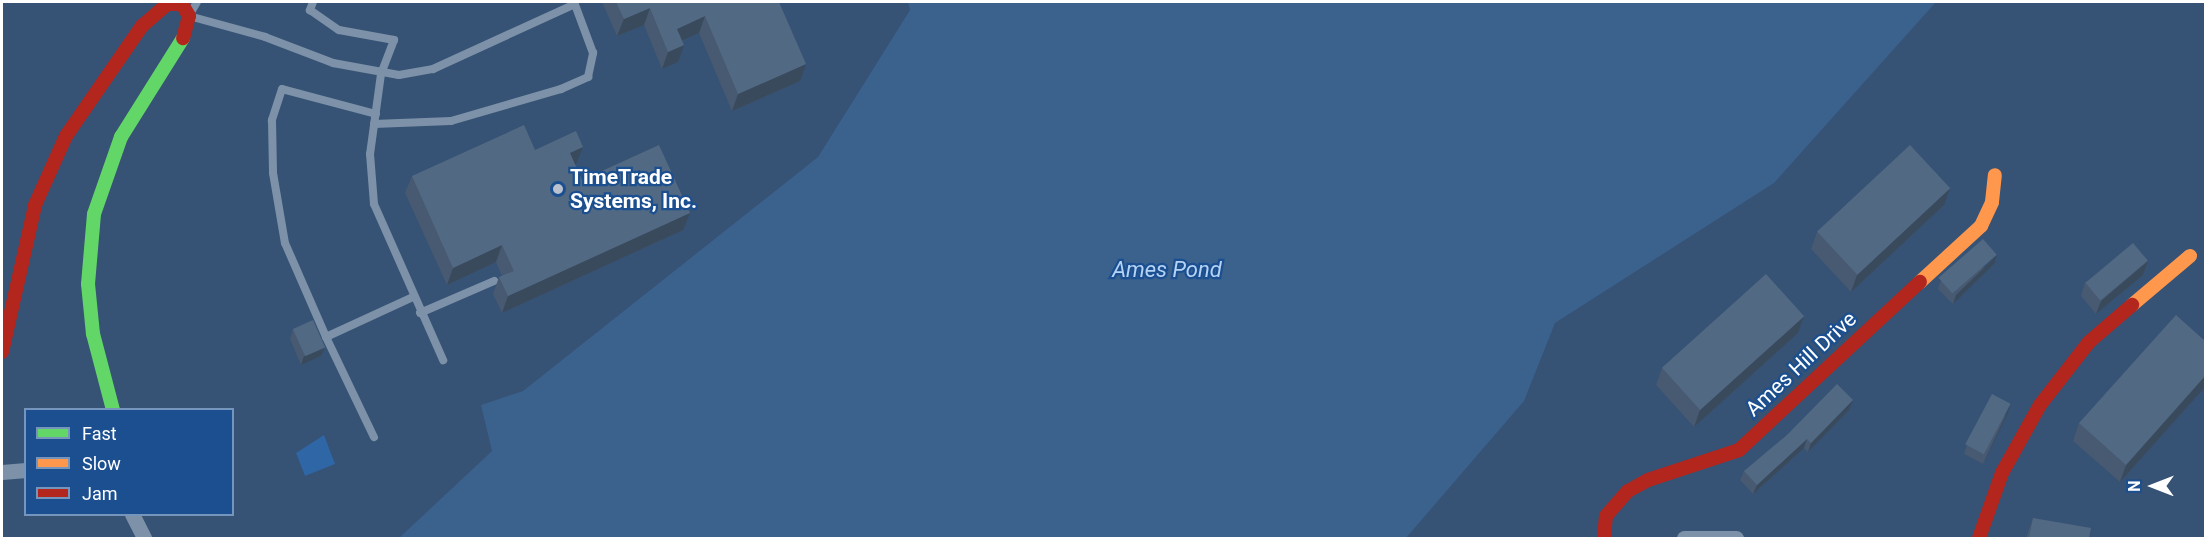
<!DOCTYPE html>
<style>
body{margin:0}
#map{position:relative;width:2207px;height:540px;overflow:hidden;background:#365274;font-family:Roboto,sans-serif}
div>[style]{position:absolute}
.green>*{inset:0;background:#2f66a5}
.water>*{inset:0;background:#3b618d}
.lane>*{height:8px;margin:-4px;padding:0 4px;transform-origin:4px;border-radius:4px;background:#7d92a8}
.street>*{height:15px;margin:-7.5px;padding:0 7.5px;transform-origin:7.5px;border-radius:7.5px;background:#7d92a8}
.fast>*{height:14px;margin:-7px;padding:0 7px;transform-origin:7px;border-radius:7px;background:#63d668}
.slow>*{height:14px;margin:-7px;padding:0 7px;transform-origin:7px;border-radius:7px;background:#ff974d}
.jam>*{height:14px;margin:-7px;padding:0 7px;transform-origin:7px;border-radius:7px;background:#b3261e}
.wall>*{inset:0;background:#475a72}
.shaded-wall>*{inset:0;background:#394a5c}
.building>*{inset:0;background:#526984;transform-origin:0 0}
.dots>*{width:16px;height:16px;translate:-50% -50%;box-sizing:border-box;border:3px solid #1b4f8f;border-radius:50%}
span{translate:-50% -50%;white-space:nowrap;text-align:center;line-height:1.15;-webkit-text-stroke:4.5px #1b4f8f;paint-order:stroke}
.poi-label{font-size:21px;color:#fff;font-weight:700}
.left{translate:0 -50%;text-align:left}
.street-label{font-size:21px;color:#fff}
.water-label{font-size:22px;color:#b5d3f5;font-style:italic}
.frame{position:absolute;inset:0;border:3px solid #fff;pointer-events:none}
.legend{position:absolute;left:24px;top:408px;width:210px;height:108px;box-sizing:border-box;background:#1b4f8f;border:2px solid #7695bc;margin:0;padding:8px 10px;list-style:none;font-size:18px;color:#fff}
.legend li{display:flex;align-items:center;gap:12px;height:30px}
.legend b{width:30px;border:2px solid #7695bc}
.north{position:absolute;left:2123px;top:456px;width:60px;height:60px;-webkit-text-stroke:4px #1b4f8f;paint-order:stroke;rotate:270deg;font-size:16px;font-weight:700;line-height:24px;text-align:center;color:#fff}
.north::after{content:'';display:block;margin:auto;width:21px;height:27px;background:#fff;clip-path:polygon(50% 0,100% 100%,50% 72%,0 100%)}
</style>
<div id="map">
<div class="green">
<div style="clip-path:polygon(324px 435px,335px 464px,305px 476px,296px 453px)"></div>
</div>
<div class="water">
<div style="clip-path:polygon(908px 2px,1936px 2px,1774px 183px,1555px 323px,1524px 401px,1406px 538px,399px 538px,492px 451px,481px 405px,523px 391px,818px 157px,910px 10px)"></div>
</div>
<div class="lane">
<div style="left:197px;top:2px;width:16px;rotate:120deg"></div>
<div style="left:189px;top:16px;width:79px;rotate:15.4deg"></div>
<div style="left:265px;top:37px;width:73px;rotate:20.9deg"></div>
<div style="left:333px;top:63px;width:67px;rotate:10.3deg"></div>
<div style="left:399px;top:75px;width:35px;rotate:-10deg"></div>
<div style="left:433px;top:69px;width:156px;rotate:-24.6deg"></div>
<div style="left:313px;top:2px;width:9px;rotate:111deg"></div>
<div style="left:310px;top:10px;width:35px;rotate:35deg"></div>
<div style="left:339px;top:30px;width:56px;rotate:10.3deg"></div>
<div style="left:394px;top:40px;width:36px;rotate:111deg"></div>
<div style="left:381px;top:74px;width:81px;rotate:97.8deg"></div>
<div style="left:370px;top:154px;width:50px;rotate:85.4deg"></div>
<div style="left:374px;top:204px;width:171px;rotate:66.1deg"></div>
<div style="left:376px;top:114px;width:97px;rotate:-165.1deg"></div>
<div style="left:282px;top:89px;width:33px;rotate:108deg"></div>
<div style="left:272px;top:120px;width:53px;rotate:88.9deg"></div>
<div style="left:273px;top:173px;width:71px;rotate:80.3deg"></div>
<div style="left:285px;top:243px;width:103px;rotate:66.4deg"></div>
<div style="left:326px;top:337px;width:96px;rotate:-24.7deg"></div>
<div style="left:374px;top:124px;width:77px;rotate:-2.2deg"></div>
<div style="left:451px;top:121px;width:115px;rotate:-16.2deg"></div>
<div style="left:561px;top:89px;width:30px;rotate:-24deg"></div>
<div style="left:588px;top:77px;width:25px;rotate:-78deg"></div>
<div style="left:593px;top:53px;width:54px;rotate:-110.4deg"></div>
<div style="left:420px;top:313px;width:81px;rotate:-23.4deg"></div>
<div style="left:326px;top:337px;width:111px;rotate:64.4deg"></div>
</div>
<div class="street">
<div style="left:2px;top:472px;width:24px;rotate:-5deg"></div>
<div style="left:132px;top:514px;width:27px;rotate:63deg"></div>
<div style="left:1684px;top:538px;width:52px"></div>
</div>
<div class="fast">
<div style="left:113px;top:410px;width:79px;rotate:-104.7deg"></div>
<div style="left:93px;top:334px;width:50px;rotate:-95.7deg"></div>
<div style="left:88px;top:284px;width:70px;rotate:-85.1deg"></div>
<div style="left:94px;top:214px;width:82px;rotate:-70.7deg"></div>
<div style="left:121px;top:137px;width:117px;rotate:-57.9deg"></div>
</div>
<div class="slow">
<div style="left:1920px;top:282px;width:83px;rotate:-42.6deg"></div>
<div style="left:1981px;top:226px;width:26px;rotate:-65deg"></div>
<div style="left:1992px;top:202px;width:27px;rotate:-84deg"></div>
<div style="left:2132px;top:305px;width:76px;rotate:-40.2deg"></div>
</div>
<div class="jam">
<div style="left:2px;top:352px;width:151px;rotate:-77.3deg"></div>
<div style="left:35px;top:205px;width:76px;rotate:-65.8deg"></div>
<div style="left:66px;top:136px;width:134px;rotate:-55.4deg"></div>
<div style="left:142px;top:26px;width:33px;rotate:-41deg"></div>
<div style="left:167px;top:4px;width:15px"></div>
<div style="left:182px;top:4px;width:14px;rotate:60deg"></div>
<div style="left:189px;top:16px;width:23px;rotate:105deg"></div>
<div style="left:1604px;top:538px;width:22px;rotate:-85deg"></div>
<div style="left:1606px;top:516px;width:33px;rotate:-49deg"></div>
<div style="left:1628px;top:491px;width:23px;rotate:-29deg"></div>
<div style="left:1648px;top:480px;width:96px;rotate:-18.2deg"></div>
<div style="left:1739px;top:450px;width:247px;rotate:-42.9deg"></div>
<div style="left:1979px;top:538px;width:69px;rotate:-70.5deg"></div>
<div style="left:2002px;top:473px;width:78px;rotate:-60.8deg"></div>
<div style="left:2040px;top:405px;width:80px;rotate:-52.1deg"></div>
<div style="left:2089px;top:342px;width:57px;rotate:-40.7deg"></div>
</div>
<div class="wall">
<div style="clip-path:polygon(602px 2px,779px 2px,800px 81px,732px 111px,699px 33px,682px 41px,678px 62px,662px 69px,644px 25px,617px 36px)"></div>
<div style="clip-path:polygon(535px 150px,576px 164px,575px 164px,582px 180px,683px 230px,502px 313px,493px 294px,499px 277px,502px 276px,496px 262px,447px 285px,405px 193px,412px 176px)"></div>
<div style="clip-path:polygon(1944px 205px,1851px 292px,1811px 249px,1817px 232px)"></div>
<div style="clip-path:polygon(2148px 261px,2143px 275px,2096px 314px,2081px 296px,2085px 282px)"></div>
<div style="clip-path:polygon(1994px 264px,1953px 304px,1938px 289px,1941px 280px)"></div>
<div style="clip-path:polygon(1804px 316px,1798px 333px,1694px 427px,1656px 385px,1662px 368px)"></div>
<div style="clip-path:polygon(293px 329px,321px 356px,301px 365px,290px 339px)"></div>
<div style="clip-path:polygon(2205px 341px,2205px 387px,2120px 482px,2073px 441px,2079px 423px)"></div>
<div style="clip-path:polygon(1849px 410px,1808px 452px,1804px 448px,1753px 494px,1740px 480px,1744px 471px)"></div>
<div style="clip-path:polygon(2008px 413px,1983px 464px,1964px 454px,1967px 445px)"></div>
<div style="clip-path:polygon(2033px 518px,2089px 538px,2026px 538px)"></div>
</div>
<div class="shaded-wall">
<div style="clip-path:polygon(650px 8px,644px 25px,617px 36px,624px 19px)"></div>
<div style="clip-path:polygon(705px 16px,699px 33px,670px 46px,677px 29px)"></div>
<div style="clip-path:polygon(684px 45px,678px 62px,662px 69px,668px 52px)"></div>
<div style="clip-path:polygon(806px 64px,800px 81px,732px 111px,738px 94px)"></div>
<div style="clip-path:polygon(583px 147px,576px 164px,563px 170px,570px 153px)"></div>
<div style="clip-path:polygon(1950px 188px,1944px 205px,1851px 292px,1857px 275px)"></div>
<div style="clip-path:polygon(690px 213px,683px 230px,502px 313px,508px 296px)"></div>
<div style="clip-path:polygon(502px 245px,496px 262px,447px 285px,453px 268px)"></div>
<div style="clip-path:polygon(1997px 255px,1994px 264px,1953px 304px,1956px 295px)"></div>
<div style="clip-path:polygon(2148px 261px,2143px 275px,2096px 314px,2101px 301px)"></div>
<div style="clip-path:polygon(1804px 316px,1798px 333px,1694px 427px,1700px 410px)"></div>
<div style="clip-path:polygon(325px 347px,321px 356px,301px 365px,304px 356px)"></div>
<div style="clip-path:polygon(2205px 376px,2205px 387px,2120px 482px,2126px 465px)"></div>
<div style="clip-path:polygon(1853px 400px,1849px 410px,1808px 452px,1811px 443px)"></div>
<div style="clip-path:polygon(2011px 404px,2008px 413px,1983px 464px,1987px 455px)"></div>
<div style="clip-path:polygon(1807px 439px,1804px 448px,1753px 494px,1757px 485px)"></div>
</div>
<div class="building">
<div style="clip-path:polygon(616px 2px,779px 2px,806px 64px,738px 94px,705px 16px,677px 29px,684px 45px,668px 52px,650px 8px,624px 19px)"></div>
<div style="clip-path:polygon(524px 125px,535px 150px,576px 131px,583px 147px,570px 153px,582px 180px,659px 145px,690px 213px,508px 296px,499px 277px,514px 271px,502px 245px,453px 268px,412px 176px)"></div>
<div style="left:1910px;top:145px;width:59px;height:127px;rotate:47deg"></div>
<div style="left:1983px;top:239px;width:21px;height:59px;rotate:49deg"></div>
<div style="left:2133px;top:243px;width:23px;height:62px;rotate:50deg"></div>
<div style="left:1766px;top:274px;width:57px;height:140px;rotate:48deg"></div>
<div style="clip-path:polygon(2176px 315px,2205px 341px,2205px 376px,2126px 465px,2079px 423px)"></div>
<div style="left:313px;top:320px;width:30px;height:22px;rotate:66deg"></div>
<div style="clip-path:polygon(1837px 384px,1853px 400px,1811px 443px,1807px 439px,1757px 485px,1744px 471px,1787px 435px)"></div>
<div style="left:1992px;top:394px;width:21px;height:57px;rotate:28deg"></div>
<div style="clip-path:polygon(2033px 518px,2091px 528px,2089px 538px,2029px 538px)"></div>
</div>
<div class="dots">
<div style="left:558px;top:189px;background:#b9c2ce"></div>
</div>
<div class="poi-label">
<span class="left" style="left:570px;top:189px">TimeTrade<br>Systems, Inc.</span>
</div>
<div class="street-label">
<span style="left:1801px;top:364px;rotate:-43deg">Ames Hill Drive</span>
</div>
<div class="water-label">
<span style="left:1167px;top:270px">Ames Pond</span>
</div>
<div class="frame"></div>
<ul class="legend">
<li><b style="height:8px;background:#63d668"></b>Fast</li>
<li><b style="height:8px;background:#ff974d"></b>Slow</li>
<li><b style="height:8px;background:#b3261e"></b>Jam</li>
</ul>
<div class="north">N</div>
</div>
